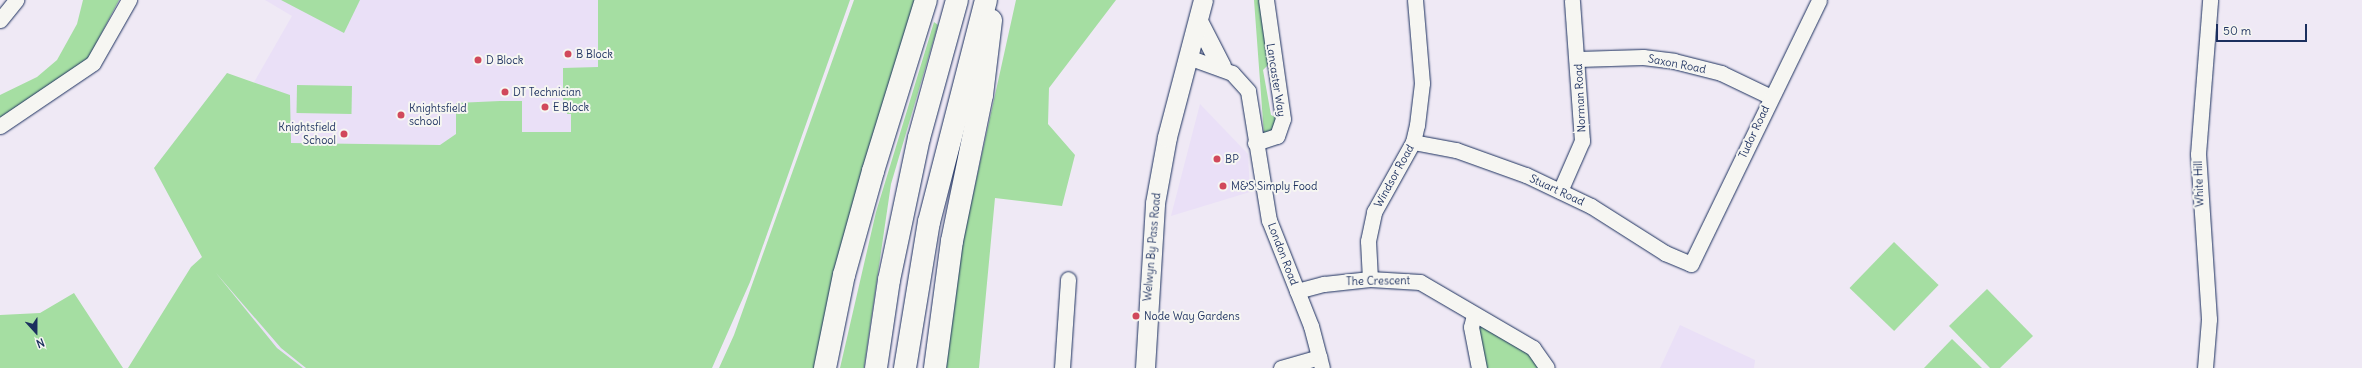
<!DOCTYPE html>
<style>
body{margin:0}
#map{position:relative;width:2362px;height:368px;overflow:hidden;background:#efe9f5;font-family:Delius,sans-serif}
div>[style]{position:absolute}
.built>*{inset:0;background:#eae0f7}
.green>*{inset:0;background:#a5dea2;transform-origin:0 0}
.roads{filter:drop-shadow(0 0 1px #1b2f5e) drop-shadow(0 0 1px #1b2f5e)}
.minor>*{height:15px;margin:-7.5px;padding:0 7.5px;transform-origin:7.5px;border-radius:7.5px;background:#f6f6f2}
.major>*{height:19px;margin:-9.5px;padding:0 9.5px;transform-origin:9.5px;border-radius:9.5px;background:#f6f6f2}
.highway>*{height:22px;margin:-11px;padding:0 11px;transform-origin:11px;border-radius:11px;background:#f6f6f2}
.dots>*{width:11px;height:11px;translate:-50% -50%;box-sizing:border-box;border:2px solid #f6f6f2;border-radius:50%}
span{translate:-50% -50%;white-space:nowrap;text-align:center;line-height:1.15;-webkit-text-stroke:4px #f6f6f2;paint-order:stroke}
.poi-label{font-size:11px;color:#1b2f5e}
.left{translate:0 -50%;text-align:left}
.right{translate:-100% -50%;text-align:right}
.street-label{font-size:11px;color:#1b2f5e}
.north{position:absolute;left:16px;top:312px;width:40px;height:40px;-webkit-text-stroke:3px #f6f6f2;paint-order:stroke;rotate:159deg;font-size:11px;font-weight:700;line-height:16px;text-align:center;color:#1b2f5e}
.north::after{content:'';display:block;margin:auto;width:14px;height:18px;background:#1b2f5e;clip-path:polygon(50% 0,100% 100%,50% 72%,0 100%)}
.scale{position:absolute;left:2216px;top:24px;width:91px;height:18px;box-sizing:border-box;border:2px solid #1b2f5e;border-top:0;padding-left:5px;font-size:12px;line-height:14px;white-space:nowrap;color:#1b2f5e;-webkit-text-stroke:3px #f6f6f2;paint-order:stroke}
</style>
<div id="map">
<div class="built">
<div style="clip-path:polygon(265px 0,850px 0,750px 282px,712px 368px,303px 368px,277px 348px,202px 257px,154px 168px,227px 73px,253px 84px,292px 16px)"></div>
<div style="clip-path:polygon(1200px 104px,1248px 154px,1250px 192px,1171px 216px)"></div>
<div style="clip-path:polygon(1680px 325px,1755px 360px,1754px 368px,1660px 368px)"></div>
</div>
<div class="green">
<div style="clip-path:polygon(83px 0,119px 0,88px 59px,0 118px,0 95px,37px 77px,57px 60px,77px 24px)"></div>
<div style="clip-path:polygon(281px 0,360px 0,344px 33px)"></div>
<div style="clip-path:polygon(598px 0,850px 0,750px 282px,712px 368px,306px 368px,281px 348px,216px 273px,277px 348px,303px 368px,128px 368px,191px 267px,202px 257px,154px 168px,227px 73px,290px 95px,291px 143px,440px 145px,456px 134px,456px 103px,500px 101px,522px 101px,522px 132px,571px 132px,571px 114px,567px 114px,567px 101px,563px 101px,563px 68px,598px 67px)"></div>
<div style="clip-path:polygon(854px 0,920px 0,815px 368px,719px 368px,734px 335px)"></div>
<div style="clip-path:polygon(1016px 0,1116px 0,1049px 88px,1048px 124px,1075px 155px,1062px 206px,995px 198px,979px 368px,946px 368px,958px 262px)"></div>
<div style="clip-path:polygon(1254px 0,1261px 0,1268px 65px,1263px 70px,1271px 115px,1277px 118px,1275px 130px,1264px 135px)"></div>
<div style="clip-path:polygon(934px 22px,938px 25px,891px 184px,864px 368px,840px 368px,876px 212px)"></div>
<div style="left:297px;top:85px;width:55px;height:28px;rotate:1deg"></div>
<div style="left:1894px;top:242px;width:62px;height:64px;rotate:44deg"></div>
<div style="clip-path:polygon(1987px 289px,2033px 336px,2000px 368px,1990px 368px,1949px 326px)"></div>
<div style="clip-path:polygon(74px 293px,123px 368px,0 368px,0 315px,40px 313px)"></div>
<div style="clip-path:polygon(1483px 325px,1529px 351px,1541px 368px,1483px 368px,1476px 336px,1479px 326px)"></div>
<div style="clip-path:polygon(1952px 339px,1982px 368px,1924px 368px)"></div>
</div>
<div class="roads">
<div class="minor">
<div style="left:0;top:20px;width:26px;rotate:-51deg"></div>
<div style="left:1188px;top:57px;width:47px;rotate:20deg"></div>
<div style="left:1232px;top:73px;width:24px;rotate:48deg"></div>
<div style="left:1248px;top:91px;width:131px;rotate:80.8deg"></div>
<div style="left:1269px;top:220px;width:114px;rotate:68.4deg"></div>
<div style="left:1311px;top:326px;width:43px;rotate:75.3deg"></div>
<div style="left:1578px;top:59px;width:65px;rotate:-1.8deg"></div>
<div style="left:1643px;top:57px;width:31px;rotate:7deg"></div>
<div style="left:1674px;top:61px;width:49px;rotate:14.3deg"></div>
<div style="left:1721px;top:73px;width:55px;rotate:25.6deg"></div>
<div style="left:0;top:126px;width:112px;rotate:-34.1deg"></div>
<div style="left:93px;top:63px;width:73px;rotate:-60.3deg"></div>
<div style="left:1413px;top:142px;width:44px;rotate:10.5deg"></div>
<div style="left:1456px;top:150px;width:74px;rotate:19.7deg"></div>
<div style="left:1526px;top:175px;width:72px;rotate:25.5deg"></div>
<div style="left:1591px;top:206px;width:88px;rotate:32.4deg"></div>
<div style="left:1665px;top:253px;width:28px;rotate:23deg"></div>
<div style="left:1691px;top:264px;width:293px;rotate:-64.1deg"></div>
<div style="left:1255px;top:143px;width:23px;rotate:-18deg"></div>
<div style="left:1277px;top:136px;width:18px;rotate:-71deg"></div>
<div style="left:1283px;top:119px;width:120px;rotate:-98.1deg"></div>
<div style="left:1560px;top:191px;width:55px;rotate:-66.3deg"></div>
<div style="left:1582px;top:141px;width:141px;rotate:-94.1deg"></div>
<div style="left:1370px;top:279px;width:38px;rotate:-93deg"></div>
<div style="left:1368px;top:241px;width:30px;rotate:-78deg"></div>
<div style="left:1374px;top:212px;width:80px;rotate:-60.9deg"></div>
<div style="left:1413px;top:142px;width:17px;rotate:-77deg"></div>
<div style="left:1417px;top:125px;width:42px;rotate:-83.2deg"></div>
<div style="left:1422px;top:83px;width:83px;rotate:-94.8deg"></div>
<div style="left:1297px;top:291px;width:28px;rotate:-15deg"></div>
<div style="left:1324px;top:284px;width:46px;rotate:-6.2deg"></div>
<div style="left:1370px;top:279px;width:50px;rotate:3.4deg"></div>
<div style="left:1420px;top:282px;width:131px;rotate:30.3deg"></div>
<div style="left:1533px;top:348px;width:24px;rotate:55deg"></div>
<div style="left:1474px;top:315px;width:12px;rotate:104deg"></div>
<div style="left:1471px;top:327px;width:42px;rotate:79deg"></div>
<div style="left:1062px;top:368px;width:89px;rotate:-86.1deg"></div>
<div style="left:1281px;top:368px;width:40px;rotate:-16deg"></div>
<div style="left:2205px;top:368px;width:49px;rotate:-85.3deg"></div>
<div style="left:2209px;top:319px;width:165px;rotate:-93.8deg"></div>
<div style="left:2198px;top:154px;width:154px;rotate:-85.5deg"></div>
</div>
<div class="major">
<div style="left:1198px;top:21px;width:51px;rotate:62.9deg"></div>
<div style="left:1145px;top:368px;width:165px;rotate:-86.5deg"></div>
<div style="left:1155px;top:203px;width:67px;rotate:-79.7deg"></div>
<div style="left:1167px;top:137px;width:142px;rotate:-75.3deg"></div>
</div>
<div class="highway">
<div style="left:825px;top:368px;width:95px;rotate:-78.5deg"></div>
<div style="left:844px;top:275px;width:108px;rotate:-74.4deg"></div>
<div style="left:873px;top:171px;width:179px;rotate:-72.8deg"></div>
<div style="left:876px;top:368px;width:89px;rotate:-81.6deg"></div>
<div style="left:889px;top:280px;width:145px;rotate:-78.1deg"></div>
<div style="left:919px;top:138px;width:143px;rotate:-74.6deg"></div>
<div style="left:905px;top:368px;width:148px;rotate:-80.7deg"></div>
<div style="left:929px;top:222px;width:229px;rotate:-75.6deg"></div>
<div style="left:935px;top:368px;width:128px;rotate:-82.4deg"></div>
<div style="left:952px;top:241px;width:149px;rotate:-78.4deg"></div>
<div style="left:982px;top:95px;width:75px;rotate:-83.1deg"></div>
</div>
</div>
<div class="dots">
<div style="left:568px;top:54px;background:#d1495b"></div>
<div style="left:478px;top:60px;background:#d1495b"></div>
<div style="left:505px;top:92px;background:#d1495b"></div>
<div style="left:545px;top:107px;background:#d1495b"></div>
<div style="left:401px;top:115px;background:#d1495b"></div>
<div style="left:344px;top:134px;background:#d1495b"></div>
<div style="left:1217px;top:159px;background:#d1495b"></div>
<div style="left:1223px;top:186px;background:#d1495b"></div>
<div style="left:1136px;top:316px;background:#d1495b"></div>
</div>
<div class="poi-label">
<span class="left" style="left:576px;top:54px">B Block</span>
<span class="left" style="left:486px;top:60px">D Block</span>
<span class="left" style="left:513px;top:92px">DT Technician</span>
<span class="left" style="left:553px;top:107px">E Block</span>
<span class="left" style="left:409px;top:115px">Knightsfield<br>school</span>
<span class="right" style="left:336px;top:134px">Knightsfield<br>School</span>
<span class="left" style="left:1225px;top:159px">BP</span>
<span class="left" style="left:1231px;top:186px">M&amp;S Simply Food</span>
<span class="left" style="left:1144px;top:316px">Node Way Gardens</span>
</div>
<div class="street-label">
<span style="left:1677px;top:64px;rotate:11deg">Saxon Road</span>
<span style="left:1276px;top:80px;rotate:81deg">Lancaster Way</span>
<span style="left:1580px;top:98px;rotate:-93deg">Norman Road</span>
<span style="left:1754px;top:132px;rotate:-65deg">Tudor Road</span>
<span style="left:1394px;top:176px;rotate:-61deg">Windsor Road</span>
<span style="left:2199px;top:184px;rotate:-92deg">White Hill</span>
<span style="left:1557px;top:190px;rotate:25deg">Stuart Road</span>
<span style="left:1152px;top:247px;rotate:-85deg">Welwyn By Pass Road</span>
<span style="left:1283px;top:254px;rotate:69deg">London Road</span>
<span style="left:1378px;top:281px;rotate:-1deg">The Crescent</span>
</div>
<div class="north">N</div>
<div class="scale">50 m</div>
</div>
